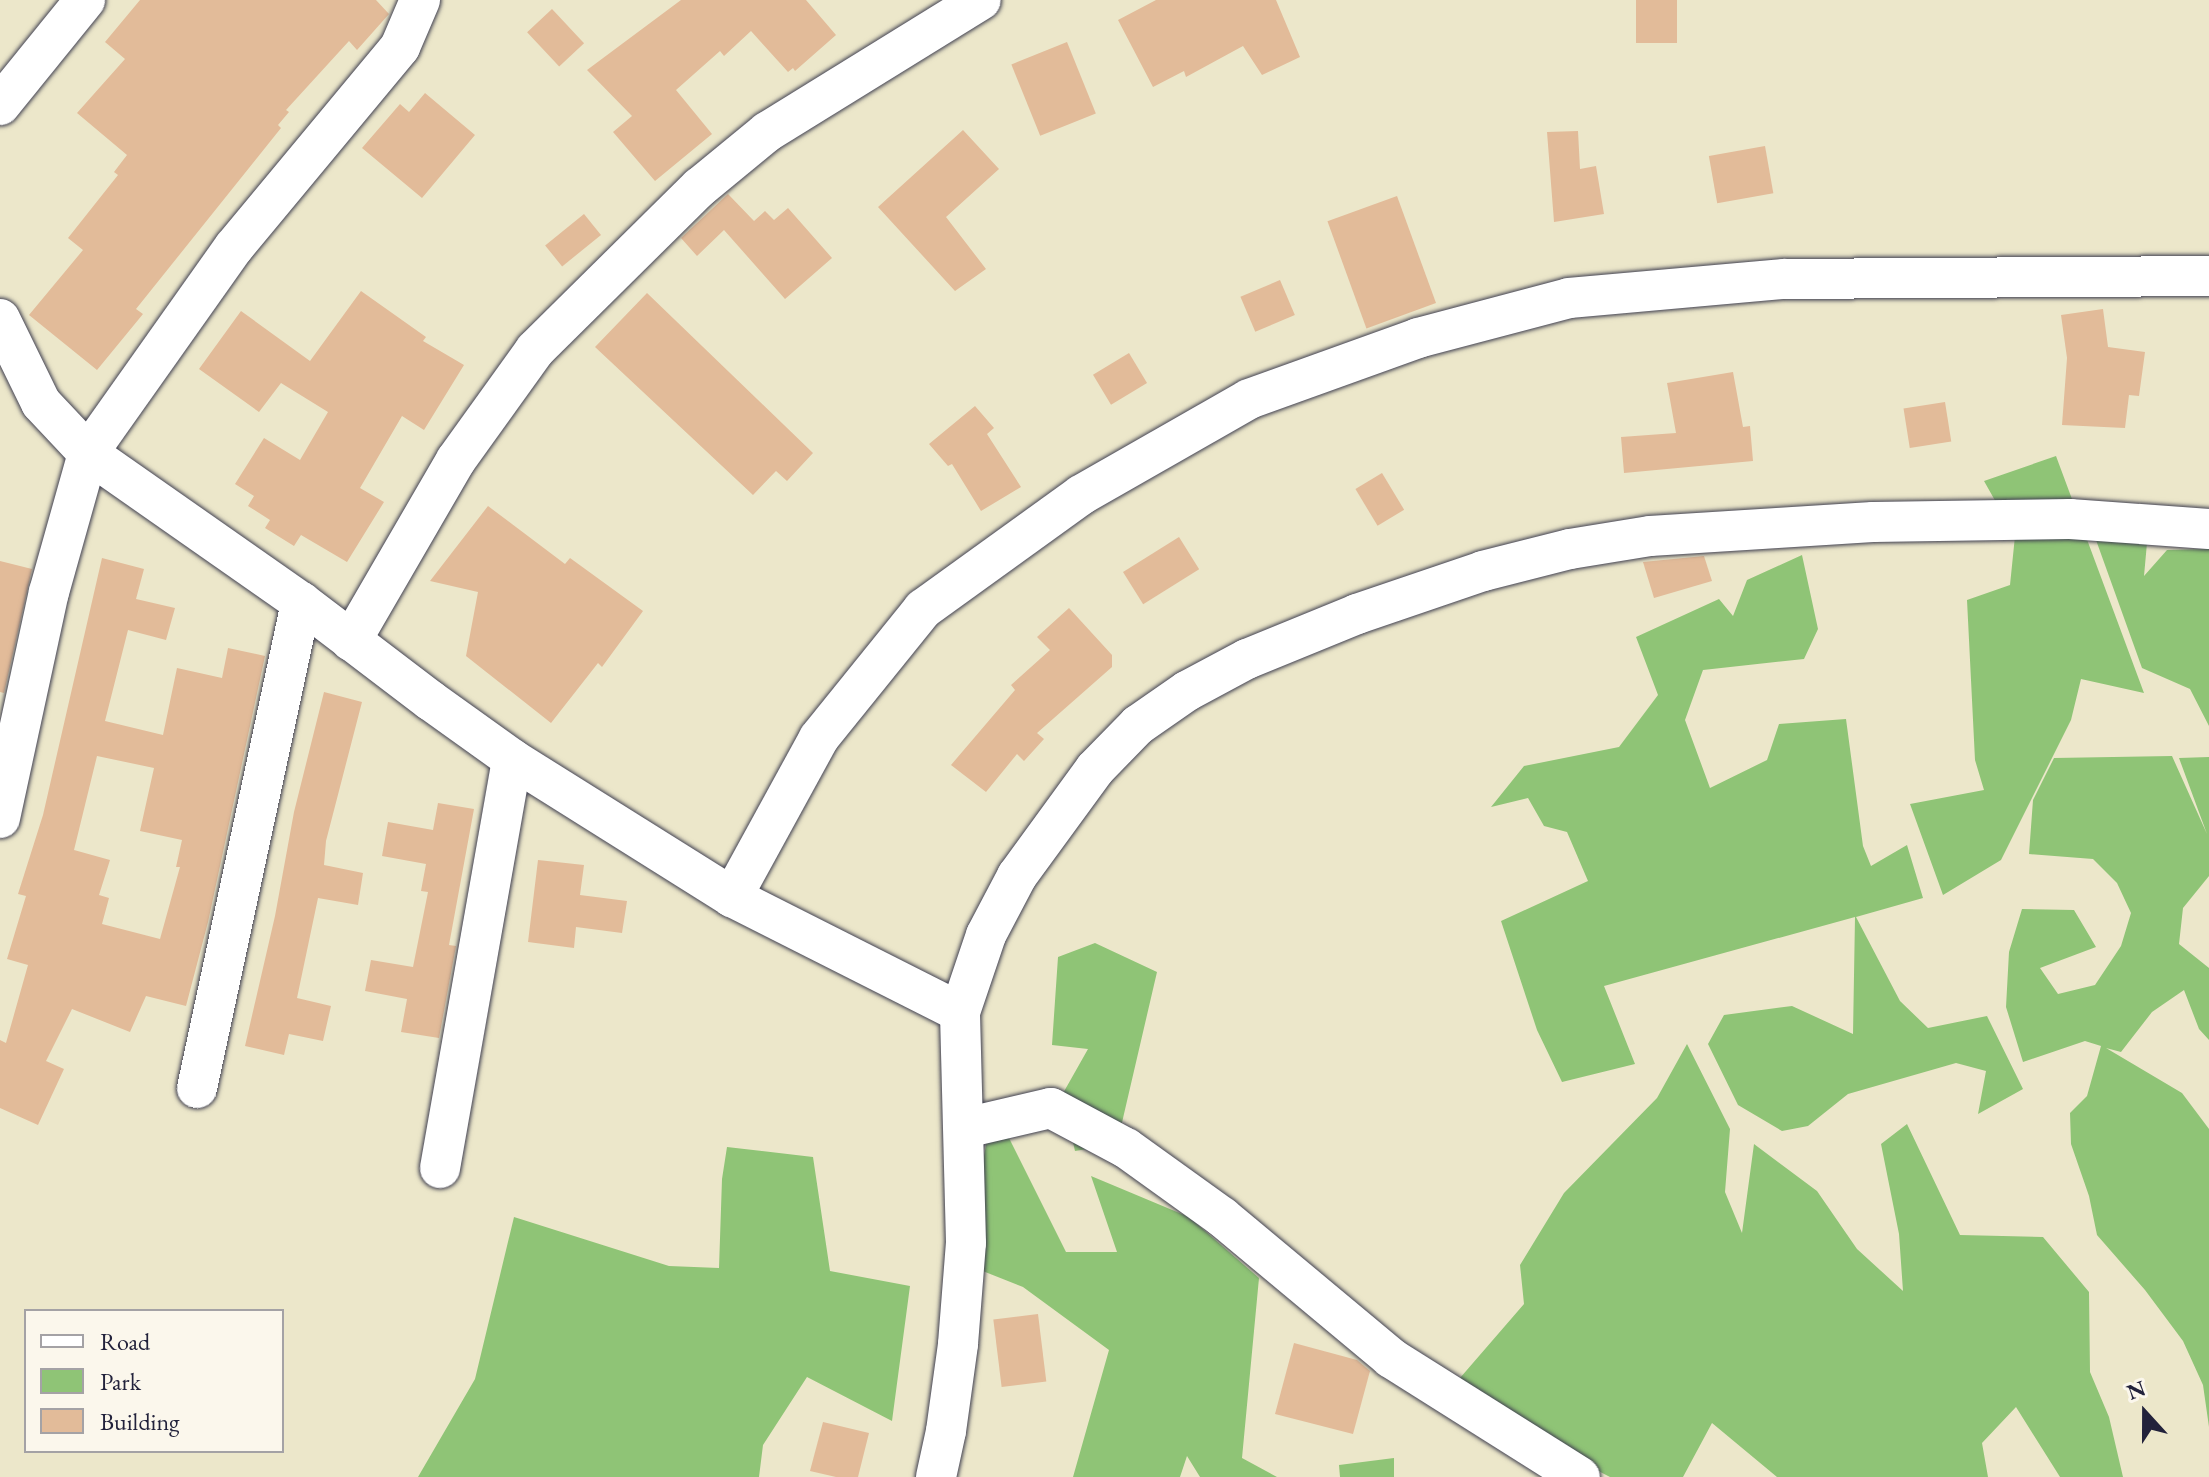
<!DOCTYPE html>
<style>
body{margin:0}
#map{position:relative;width:2209px;height:1477px;overflow:hidden;background:#ece7ca;font-family:"EB Garamond",serif}
div>[style]{position:absolute}
.green>*{inset:0;background:#8fc476}
.building>*{inset:0;background:#e2bb99;transform-origin:0 0}
.roads{filter:drop-shadow(0 0 2px #404050) drop-shadow(0 0 2px #404050)}
.street>*{height:40px;margin:-20px;padding:0 20px;transform-origin:20px;border-radius:20px;background:#fff}
span{translate:-50% -50%;white-space:nowrap;text-align:center;line-height:1.15;-webkit-text-stroke:6px #fbf7ec;paint-order:stroke}
.legend{position:absolute;left:24px;top:1309px;width:260px;height:144px;box-sizing:border-box;background:#fbf7ec;border:2px solid #a4a2a5;margin:0;padding:10px 14px;list-style:none;font-size:24px;color:#22223b}
.legend li{display:flex;align-items:center;gap:16px;height:40px}
.legend b{width:40px;border:2px solid #a4a2a5}
.north{position:absolute;left:2105px;top:1373px;width:80px;height:80px;-webkit-text-stroke:6px #fbf7ec;paint-order:stroke;rotate:339deg;font-size:22px;font-weight:700;line-height:32px;text-align:center;color:#22223b}
.north::after{content:'';display:block;margin:auto;width:28px;height:36px;background:#22223b;clip-path:polygon(50% 0,100% 100%,50% 72%,0 100%)}
</style>
<div id="map">
<div class="green">
<div style="clip-path:polygon(2056px 456px,2144px 693px,2081px 679px,2071px 720px,2001px 860px,1943px 895px,1910px 804px,1984px 790px,1975px 760px,1967px 600px,2010px 585px,2015px 536px,1984px 481px)"></div>
<div style="clip-path:polygon(2096px 540px,2147px 543px,2144px 576px,2167px 550px,2209px 549px,2209px 726px,2190px 689px,2142px 668px)"></div>
<div style="clip-path:polygon(1802px 555px,1818px 629px,1804px 659px,1703px 670px,1685px 720px,1710px 788px,1767px 760px,1779px 724px,1846px 719px,1863px 846px,1871px 866px,1907px 845px,1923px 898px,1856px 917px,1900px 1001px,1928px 1028px,1987px 1016px,2023px 1089px,1978px 1114px,1986px 1071px,1956px 1063px,1848px 1094px,1808px 1126px,1782px 1131px,1738px 1105px,1708px 1044px,1724px 1015px,1792px 1006px,1853px 1034px,1855px 917px,1604px 986px,1635px 1064px,1562px 1082px,1537px 1030px,1501px 921px,1588px 881px,1567px 832px,1544px 826px,1528px 798px,1491px 807px,1524px 766px,1619px 747px,1658px 695px,1636px 637px,1719px 599px,1733px 616px,1747px 580px)"></div>
<div style="clip-path:polygon(2172px 756px,2207px 834px,2179px 758px,2209px 757px,2209px 876px,2183px 908px,2179px 944px,2209px 968px,2209px 1040px,2199px 1029px,2184px 990px,2152px 1012px,2121px 1052px,2106px 1048px,2182px 1093px,2209px 1129px,2209px 1427px,2203px 1385px,2183px 1341px,2145px 1290px,2097px 1235px,2089px 1196px,2071px 1144px,2070px 1113px,2087px 1096px,2101px 1046px,2085px 1041px,2023px 1062px,2006px 1007px,2009px 952px,2022px 909px,2074px 910px,2096px 947px,2040px 968px,2058px 994px,2095px 985px,2121px 946px,2131px 913px,2117px 883px,2093px 859px,2029px 854px,2033px 800px,2054px 758px)"></div>
<div style="clip-path:polygon(1095px 943px,1157px 972px,1117px 1144px,1075px 1151px,1062px 1095px,1088px 1049px,1052px 1045px,1058px 957px)"></div>
<div style="clip-path:polygon(1687px 1044px,1730px 1129px,1725px 1192px,1742px 1233px,1754px 1144px,1817px 1191px,1857px 1249px,1903px 1291px,1899px 1234px,1881px 1144px,1907px 1124px,1960px 1235px,2043px 1237px,2089px 1292px,2090px 1372px,2109px 1417px,2123px 1477px,2060px 1477px,2016px 1407px,1982px 1443px,1988px 1477px,1777px 1477px,1712px 1423px,1683px 1477px,1610px 1477px,1447px 1393px,1524px 1304px,1520px 1265px,1564px 1193px,1657px 1098px)"></div>
<div style="clip-path:polygon(990px 1122px,1009px 1138px,1066px 1252px,1117px 1252px,1091px 1176px,1189px 1217px,1259px 1278px,1242px 1458px,1277px 1477px,1200px 1477px,1187px 1456px,1180px 1477px,1073px 1477px,1109px 1350px,1023px 1287px,965px 1264px)"></div>
<div style="clip-path:polygon(727px 1147px,813px 1157px,830px 1271px,910px 1286px,892px 1421px,807px 1377px,763px 1445px,759px 1477px,418px 1477px,475px 1379px,514px 1217px,669px 1266px,719px 1268px,722px 1179px)"></div>
<div style="clip-path:polygon(1394px 1458px,1394px 1477px,1340px 1477px,1339px 1465px)"></div>
</div>
<div class="building">
<div style="clip-path:polygon(140px 0,376px 0,389px 14px,357px 50px,349px 41px,286px 110px,289px 112px,278px 125px,281px 128px,136px 309px,143px 314px,97px 370px,29px 315px,83px 250px,68px 238px,118px 175px,114px 172px,127px 155px,77px 113px,125px 59px,105px 42px)"></div>
<div style="clip-path:polygon(681px 0,806px 0,836px 35px,795px 71px,793px 68px,788px 72px,751px 31px,724px 56px,720px 51px,676px 90px,712px 134px,655px 181px,613px 132px,632px 116px,587px 70px)"></div>
<div style="clip-path:polygon(1156px 0,1276px 0,1300px 57px,1262px 75px,1243px 46px,1186px 77px,1184px 71px,1153px 87px,1118px 20px)"></div>
<div style="left:1636px;top:0;width:41px;height:43px"></div>
<div style="left:552px;top:9px;width:47px;height:34px;rotate:47deg"></div>
<div style="left:1067px;top:42px;width:77px;height:60px;rotate:68deg"></div>
<div style="clip-path:polygon(425px 93px,475px 135px,422px 198px,362px 148px,400px 104px,409px 112px)"></div>
<div style="clip-path:polygon(963px 130px,999px 169px,946px 217px,986px 269px,955px 291px,878px 207px)"></div>
<div style="clip-path:polygon(1578px 131px,1580px 169px,1596px 166px,1604px 214px,1554px 222px,1547px 132px)"></div>
<div style="left:1765px;top:146px;width:48px;height:57px;rotate:80deg"></div>
<div style="clip-path:polygon(728px 194px,754px 221px,765px 211px,774px 220px,788px 208px,832px 258px,785px 299px,724px 230px,697px 256px,681px 238px)"></div>
<div style="left:1397px;top:196px;width:114px;height:74px;rotate:70deg"></div>
<div style="left:584px;top:214px;width:27px;height:50px;rotate:51deg"></div>
<div style="left:1280px;top:280px;width:38px;height:43px;rotate:67deg"></div>
<div style="clip-path:polygon(361px 291px,426px 337px,423px 341px,464px 365px,424px 430px,402px 416px,360px 488px,384px 502px,347px 562px,301px 535px,294px 546px,265px 528px,270px 520px,248px 506px,254px 496px,235px 484px,264px 438px,300px 460px,328px 412px,281px 383px,259px 412px,199px 369px,241px 311px,310px 361px)"></div>
<div style="clip-path:polygon(647px 293px,813px 453px,787px 481px,776px 471px,753px 495px,595px 347px)"></div>
<div style="clip-path:polygon(2103px 309px,2108px 347px,2145px 352px,2139px 396px,2129px 395px,2125px 428px,2062px 425px,2067px 358px,2061px 315px)"></div>
<div style="left:1129px;top:353px;width:35px;height:42px;rotate:59deg"></div>
<div style="clip-path:polygon(1733px 372px,1743px 427px,1750px 426px,1753px 461px,1624px 473px,1621px 437px,1676px 433px,1667px 383px)"></div>
<div style="left:1945px;top:402px;width:40px;height:42px;rotate:81deg"></div>
<div style="clip-path:polygon(975px 406px,994px 428px,987px 434px,1021px 487px,981px 511px,952px 464px,948px 466px,929px 444px)"></div>
<div style="left:1382px;top:473px;width:43px;height:31px;rotate:59deg"></div>
<div style="clip-path:polygon(488px 506px,565px 564px,570px 558px,643px 611px,602px 667px,598px 663px,551px 723px,466px 656px,478px 592px,430px 581px)"></div>
<div style="left:1179px;top:537px;width:38px;height:66px;rotate:58deg"></div>
<div style="clip-path:polygon(1704px 556px,1712px 581px,1654px 598px,1643px 562px)"></div>
<div style="clip-path:polygon(evenodd,102px 558px,144px 569px,136px 599px,175px 608px,166px 640px,128px 630px,105px 721px,163px 735px,177px 668px,222px 678px,228px 648px,265px 656px,208px 922px,186px 1006px,146px 996px,130px 1032px,72px 1009px,46px 1061px,64px 1069px,38px 1125px,0 1108px,0 1040px,6px 1043px,28px 965px,7px 959px,26px 896px,18px 894px,43px 815px,102px 558px,97px 756px,154px 768px,140px 831px,182px 840px,176px 867px,180px 867px,160px 939px,102px 924px,109px 898px,99px 895px,110px 860px,74px 850px,97px 756px)"></div>
<div style="clip-path:polygon(0 561px,32px 569px,4px 693px,0 692px)"></div>
<div style="clip-path:polygon(1069px 608px,1112px 655px,1112px 667px,1037px 733px,1044px 739px,1024px 761px,1017px 754px,986px 792px,951px 765px,1015px 690px,1011px 685px,1050px 650px,1037px 637px)"></div>
<div style="clip-path:polygon(324px 692px,362px 702px,326px 841px,324px 865px,363px 873px,358px 905px,318px 898px,297px 998px,331px 1006px,323px 1041px,289px 1034px,284px 1055px,245px 1046px,275px 916px,294px 812px)"></div>
<div style="clip-path:polygon(438px 803px,474px 809px,449px 945px,456px 946px,439px 1038px,401px 1032px,407px 999px,365px 991px,371px 960px,413px 967px,428px 892px,421px 891px,426px 864px,382px 856px,388px 822px,433px 830px)"></div>
<div style="clip-path:polygon(538px 860px,584px 865px,580px 895px,627px 901px,622px 933px,576px 927px,574px 948px,528px 942px)"></div>
<div style="left:1038px;top:1314px;width:68px;height:45px;rotate:83deg"></div>
<div style="clip-path:polygon(1294px 1343px,1357px 1360px,1370px 1371px,1353px 1434px,1275px 1414px)"></div>
<div style="clip-path:polygon(823px 1422px,869px 1433px,858px 1477px,836px 1477px,810px 1471px)"></div>
</div>
<div class="roads">
<div class="street">
<div style="left:0;top:105px;width:135px;rotate:-51deg"></div>
<div style="left:0;top:319px;width:93px;rotate:64deg"></div>
<div style="left:41px;top:403px;width:69px;rotate:46.8deg"></div>
<div style="left:88px;top:453px;width:260px;rotate:35deg"></div>
<div style="left:301px;top:602px;width:163px;rotate:37.3deg"></div>
<div style="left:431px;top:701px;width:100px;rotate:35.6deg"></div>
<div style="left:512px;top:759px;width:260px;rotate:32.1deg"></div>
<div style="left:732px;top:897px;width:255px;rotate:26.8deg"></div>
<div style="left:351px;top:641px;width:209px;rotate:-59.9deg"></div>
<div style="left:456px;top:460px;width:135px;rotate:-54.3deg"></div>
<div style="left:535px;top:350px;width:232px;rotate:-44.7deg"></div>
<div style="left:700px;top:187px;width:87px;rotate:-39.4deg"></div>
<div style="left:767px;top:132px;width:251px;rotate:-31.7deg"></div>
<div style="left:0;top:818px;width:231px;rotate:-77.8deg"></div>
<div style="left:49px;top:592px;width:144px;rotate:-74.3deg"></div>
<div style="left:88px;top:453px;width:252px;rotate:-54.7deg"></div>
<div style="left:234px;top:247px;width:260px;rotate:-50.3deg"></div>
<div style="left:400px;top:47px;width:51px;rotate:-66.9deg"></div>
<div style="left:732px;top:897px;width:181px;rotate:-61.3deg"></div>
<div style="left:819px;top:738px;width:166px;rotate:-51.1deg"></div>
<div style="left:923px;top:609px;width:195px;rotate:-35.8deg"></div>
<div style="left:1081px;top:495px;width:193px;rotate:-29.7deg"></div>
<div style="left:1249px;top:399px;width:180px;rotate:-19.8deg"></div>
<div style="left:1418px;top:338px;width:156px;rotate:-14.8deg"></div>
<div style="left:1569px;top:298px;width:216px;rotate:-5.1deg"></div>
<div style="left:1784px;top:279px;width:425px;rotate:-0.4deg"></div>
<div style="left:197px;top:1088px;width:497px;rotate:-77.9deg"></div>
<div style="left:965px;top:1128px;width:88px;rotate:-13.1deg"></div>
<div style="left:1051px;top:1108px;width:85px;rotate:28.1deg"></div>
<div style="left:1126px;top:1148px;width:118px;rotate:35.7deg"></div>
<div style="left:1222px;top:1217px;width:220px;rotate:39.8deg"></div>
<div style="left:1391px;top:1358px;width:223px;rotate:32.2deg"></div>
<div style="left:440px;top:1168px;width:415px;rotate:-80deg"></div>
<div style="left:936px;top:1477px;width:47px;rotate:-77.7deg"></div>
<div style="left:946px;top:1431px;width:88px;rotate:-82.1deg"></div>
<div style="left:958px;top:1344px;width:101px;rotate:-85.5deg"></div>
<div style="left:966px;top:1243px;width:231px;rotate:-91.5deg"></div>
<div style="left:960px;top:1012px;width:81px;rotate:-71.3deg"></div>
<div style="left:986px;top:935px;width:67px;rotate:-62.3deg"></div>
<div style="left:1017px;top:876px;width:132px;rotate:-53.9deg"></div>
<div style="left:1095px;top:769px;width:62px;rotate:-45.7deg"></div>
<div style="left:1138px;top:725px;width:60px;rotate:-34.8deg"></div>
<div style="left:1187px;top:691px;width:68px;rotate:-28.1deg"></div>
<div style="left:1247px;top:659px;width:119px;rotate:-22.2deg"></div>
<div style="left:1357px;top:614px;width:133px;rotate:-18.8deg"></div>
<div style="left:1483px;top:571px;width:90px;rotate:-14.2deg"></div>
<div style="left:1570px;top:549px;width:81px;rotate:-9.2deg"></div>
<div style="left:1650px;top:536px;width:223px;rotate:-3.6deg"></div>
<div style="left:1873px;top:522px;width:197px;rotate:-0.9deg"></div>
<div style="left:2070px;top:519px;width:139px;rotate:4.1deg"></div>
</div>
</div>
<ul class="legend">
<li><b style="height:10px;background:#fff"></b>Road</li>
<li><b style="height:22px;background:#8fc476"></b>Park</li>
<li><b style="height:22px;background:#e2bb99"></b>Building</li>
</ul>
<div class="north">N</div>
</div>
